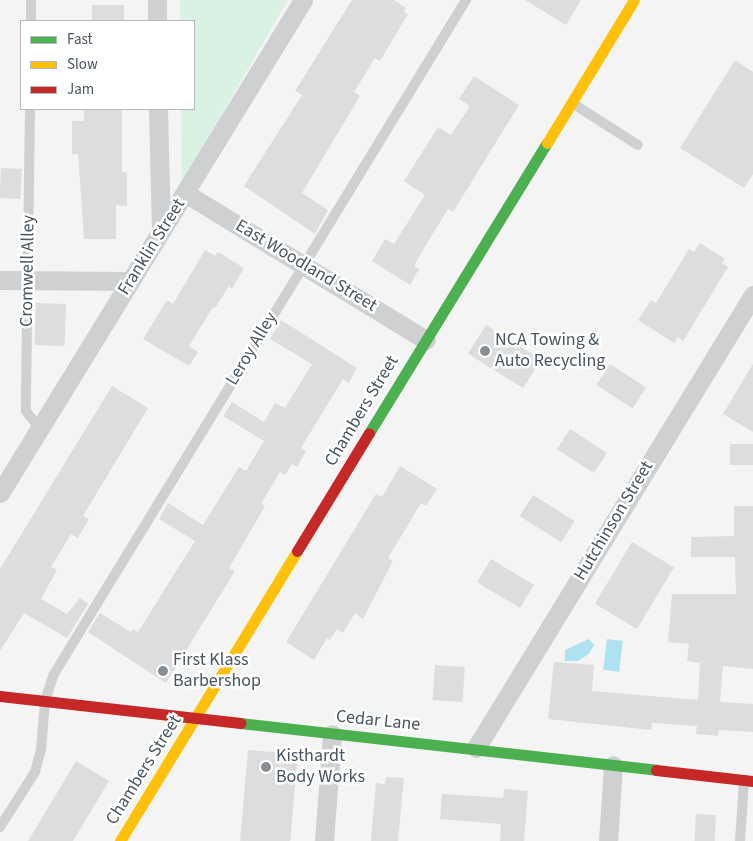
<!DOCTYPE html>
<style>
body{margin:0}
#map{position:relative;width:753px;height:841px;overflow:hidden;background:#f4f4f4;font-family:"Source Sans 3",sans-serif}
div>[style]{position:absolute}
.green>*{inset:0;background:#d9f2e3}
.water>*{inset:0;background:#aee2f0;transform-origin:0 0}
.building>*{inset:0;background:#ddddde;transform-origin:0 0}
.lane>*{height:10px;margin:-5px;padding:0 5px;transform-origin:5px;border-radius:5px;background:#ced0d2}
.street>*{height:19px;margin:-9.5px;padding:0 9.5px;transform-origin:9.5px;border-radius:9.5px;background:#ced0d2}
.fast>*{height:11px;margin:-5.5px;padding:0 5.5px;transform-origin:5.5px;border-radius:5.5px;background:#4caf50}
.slow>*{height:11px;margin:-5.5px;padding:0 5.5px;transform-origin:5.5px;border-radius:5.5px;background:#ffc107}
.jam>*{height:11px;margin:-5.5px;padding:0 5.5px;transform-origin:5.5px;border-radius:5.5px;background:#c62828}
.dots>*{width:14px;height:14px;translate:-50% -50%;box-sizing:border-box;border:2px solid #fff;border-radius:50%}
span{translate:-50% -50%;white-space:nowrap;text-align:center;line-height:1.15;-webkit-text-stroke:5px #fff;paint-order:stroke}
.street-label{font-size:18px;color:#4a5661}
.poi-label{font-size:18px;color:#4a5661}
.left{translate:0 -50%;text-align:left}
.legend{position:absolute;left:20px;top:20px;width:175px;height:90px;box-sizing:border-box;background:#fff;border:1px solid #b7bbc0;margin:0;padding:6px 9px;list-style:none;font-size:15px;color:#4a5661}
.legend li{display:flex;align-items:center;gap:10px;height:25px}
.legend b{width:25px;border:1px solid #b7bbc0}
</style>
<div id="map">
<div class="green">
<div style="clip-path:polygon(180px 0,288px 0,182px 182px,181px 109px,194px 109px,194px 21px,180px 21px)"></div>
</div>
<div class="water">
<div style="clip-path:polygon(589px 639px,594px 645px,589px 654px,578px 661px,565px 661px,565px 650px)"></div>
<div style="left:607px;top:639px;width:16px;height:31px;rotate:7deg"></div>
</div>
<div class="building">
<div style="clip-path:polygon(352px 0,394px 0,406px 8px,404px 12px,408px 14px,380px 61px,375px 58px,354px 92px,360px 96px,302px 193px,328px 210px,315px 234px,244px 186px,302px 95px,295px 91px)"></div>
<div style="clip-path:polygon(525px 0,581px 0,566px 25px)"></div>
<div style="left:92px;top:5px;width:32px;height:16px"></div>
<div style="clip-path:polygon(735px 60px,753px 72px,753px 174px,744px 188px,680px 148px)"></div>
<div style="clip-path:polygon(474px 76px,519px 105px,453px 212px,448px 209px,423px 250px,414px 266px,419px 269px,410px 285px,372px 261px,385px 239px,394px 244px,425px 195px,404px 181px,438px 127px,451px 135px,470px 106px,459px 99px)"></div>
<div style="clip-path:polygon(84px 109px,122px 109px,122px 172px,127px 172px,127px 206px,116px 205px,116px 239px,84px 239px,78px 154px,72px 154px,72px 121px,84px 121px)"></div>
<div style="left:1px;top:168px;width:21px;height:30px;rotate:3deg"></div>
<div style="clip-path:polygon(700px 243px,725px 259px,722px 263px,728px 267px,683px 341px,678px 337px,674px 343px,638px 320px,651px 300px,656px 303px,689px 249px,694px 252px)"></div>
<div style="clip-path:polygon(205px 250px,215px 256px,218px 252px,244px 268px,232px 289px,229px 286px,215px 308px,213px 307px,189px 346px,198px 352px,189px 366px,143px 339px,167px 300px,173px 304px)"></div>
<div style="left:36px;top:303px;width:30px;height:42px;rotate:2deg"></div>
<div style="clip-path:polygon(281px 320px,357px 368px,349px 383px,343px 379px,301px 448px,306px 451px,297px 467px,292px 464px,285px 475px,280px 472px,261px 504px,265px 506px,229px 568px,235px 571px,166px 683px,88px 632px,100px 613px,131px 632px,133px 629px,138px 632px,195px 541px,159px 519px,168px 503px,203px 525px,239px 467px,246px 471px,264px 441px,223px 416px,232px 402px,264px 422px,275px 403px,285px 408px,312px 364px,270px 339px)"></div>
<div style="left:486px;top:325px;width:65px;height:34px;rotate:32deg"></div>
<div style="left:610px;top:364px;width:43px;height:25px;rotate:33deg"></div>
<div style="clip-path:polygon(753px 364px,753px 432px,723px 414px)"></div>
<div style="clip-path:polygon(112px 386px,148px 408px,83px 516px,89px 519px,78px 538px,71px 534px,51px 567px,57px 570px,41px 599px,67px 614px,80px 598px,88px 604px,67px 638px,24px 613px,0 651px,0 569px)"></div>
<div style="left:570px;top:429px;width:44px;height:24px;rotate:33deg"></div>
<div style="left:730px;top:444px;width:23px;height:21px"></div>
<div style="clip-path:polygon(400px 466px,437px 489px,426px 506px,421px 503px,388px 558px,393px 561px,363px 619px,355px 613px,343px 633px,337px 629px,330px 640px,327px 638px,314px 660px,286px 642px,376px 494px,382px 497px)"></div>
<div style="left:533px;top:495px;width:49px;height:25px;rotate:32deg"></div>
<div style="clip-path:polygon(734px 506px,753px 506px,753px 669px,723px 666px,720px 702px,753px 704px,753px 732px,719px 730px,718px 736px,696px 734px,697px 726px,652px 723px,651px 730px,548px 719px,554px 662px,594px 665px,592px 691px,698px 700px,700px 663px,687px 661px,689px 644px,668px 642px,672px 594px,736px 594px,735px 557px,691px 557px,691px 537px,734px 536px)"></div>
<div style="left:632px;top:542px;width:49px;height:72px;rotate:31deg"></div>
<div style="left:491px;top:559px;width:50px;height:27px;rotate:31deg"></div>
<div style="left:435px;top:665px;width:30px;height:35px;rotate:4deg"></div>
<div style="left:248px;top:750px;width:50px;height:91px;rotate:5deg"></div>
<div style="clip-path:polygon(76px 761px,109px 781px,73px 841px,28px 841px)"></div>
<div style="clip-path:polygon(386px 777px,404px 778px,398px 841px,371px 841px,376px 783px,385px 784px)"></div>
<div style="clip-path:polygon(504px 789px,528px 791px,524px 841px,500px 841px,501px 824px,440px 819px,442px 794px,503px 798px)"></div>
<div style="left:696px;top:814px;width:20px;height:27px;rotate:3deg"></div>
</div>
<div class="lane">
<div style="left:31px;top:21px;width:21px;rotate:-90deg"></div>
<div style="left:572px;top:103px;width:78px;rotate:32.5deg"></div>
<div style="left:30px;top:109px;width:302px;rotate:90.8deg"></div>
<div style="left:26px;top:411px;width:23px;rotate:52deg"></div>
<div style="left:0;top:827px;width:65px;rotate:-57.5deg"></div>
<div style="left:35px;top:772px;width:23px;rotate:-75deg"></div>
<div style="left:41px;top:750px;width:49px;rotate:-85.3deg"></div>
<div style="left:45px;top:701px;width:28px;rotate:-72deg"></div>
<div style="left:54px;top:674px;width:790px;rotate:-58.56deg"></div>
<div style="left:740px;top:841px;width:61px;rotate:-86.2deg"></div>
</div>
<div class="street">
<div style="left:157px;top:0;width:21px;rotate:90deg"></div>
<div style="left:158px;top:109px;width:122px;rotate:88.6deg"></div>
<div style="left:185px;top:193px;width:282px;rotate:31.4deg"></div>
<div style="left:0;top:280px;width:131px;rotate:0.4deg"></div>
<div style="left:0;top:493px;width:579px;rotate:-58.42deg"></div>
<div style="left:476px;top:748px;width:531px;rotate:-58.56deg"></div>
<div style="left:324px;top:841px;width:107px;rotate:-85.7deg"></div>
<div style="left:608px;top:841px;width:76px;rotate:-86.2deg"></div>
</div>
<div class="fast">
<div style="left:369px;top:433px;width:340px;rotate:-58.5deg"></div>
<div style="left:240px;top:723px;width:419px;rotate:6.4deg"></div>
</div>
<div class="slow">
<div style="left:547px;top:143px;width:167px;rotate:-58.7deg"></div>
<div style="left:120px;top:841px;width:340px;rotate:-58.6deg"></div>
</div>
<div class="jam">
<div style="left:297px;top:551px;width:138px;rotate:-58.6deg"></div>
<div style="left:0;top:696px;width:242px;rotate:6.4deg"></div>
<div style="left:656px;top:770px;width:98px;rotate:6.5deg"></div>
</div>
<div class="dots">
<div style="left:485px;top:351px;background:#868d94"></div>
<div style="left:163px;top:671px;background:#868d94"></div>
<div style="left:266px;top:767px;background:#868d94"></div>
</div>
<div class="street-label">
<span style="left:152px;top:247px;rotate:-58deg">Franklin Street</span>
<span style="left:306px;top:266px;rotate:31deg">East Woodland Street</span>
<span style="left:28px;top:271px;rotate:-89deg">Cromwell Alley</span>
<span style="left:252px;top:349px;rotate:-59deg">Leroy Alley</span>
<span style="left:362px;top:411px;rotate:-59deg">Chambers Street</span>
<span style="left:614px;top:521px;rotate:-59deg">Hutchinson Street</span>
<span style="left:378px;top:721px;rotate:6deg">Cedar Lane</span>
<span style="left:144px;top:770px;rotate:-58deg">Chambers Street</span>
</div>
<div class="poi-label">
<span class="left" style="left:495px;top:351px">NCA Towing &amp;<br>Auto Recycling</span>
<span class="left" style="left:173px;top:671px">First Klass<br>Barbershop</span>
<span class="left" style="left:276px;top:767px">Kisthardt<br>Body Works</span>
</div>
<ul class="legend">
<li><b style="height:6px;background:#4caf50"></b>Fast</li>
<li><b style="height:6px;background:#ffc107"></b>Slow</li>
<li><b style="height:6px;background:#c62828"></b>Jam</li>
</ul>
</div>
